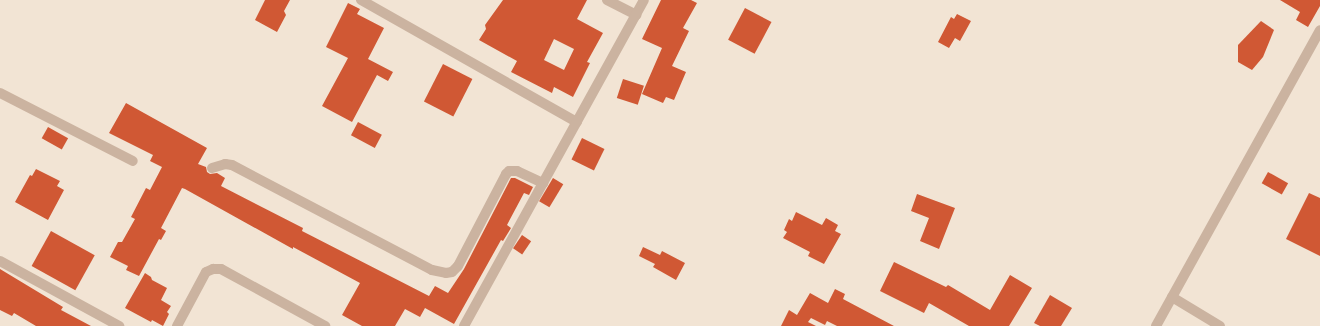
<!DOCTYPE html>
<style>
body{margin:0}
#map{position:relative;width:1320px;height:326px;overflow:hidden;background:#f2e4d4;font-family:Raleway,sans-serif}
div>[style]{position:absolute}
.building>*{inset:0;background:#d05834;transform-origin:0 0}
.street>*{height:10px;margin:-5px;padding:0 5px;transform-origin:5px;border-radius:5px;background:#cbb3a0}
span{translate:-50% -50%;white-space:nowrap;text-align:center;line-height:1.15;-webkit-text-stroke:3.5px #faeee0;paint-order:stroke}
</style>
<div id="map">
<div class="building">
<div style="clip-path:polygon(265px 0,290px 0,284px 11px,286px 15px,277px 32px,255px 20px)"></div>
<div style="clip-path:polygon(evenodd,503px 0,587px 0,577px 19px,603px 33px,587px 62px,590px 63px,573px 97px,554px 87px,552px 93px,511px 72px,517px 61px,479px 40px,486px 29px,485px 25px,503px 0,554px 39px,574px 49px,564px 70px,544px 60px,554px 39px)"></div>
<div style="clip-path:polygon(661px 0,691px 0,697px 3px,683px 28px,689px 31px,672px 66px,686px 72px,674px 100px,666px 97px,663px 103px,642px 94px,662px 48px,642px 39px)"></div>
<div style="clip-path:polygon(1280px 0,1320px 0,1320px 6px,1308px 27px,1296px 20px,1300px 12px)"></div>
<div style="clip-path:polygon(348px 3px,360px 9px,357px 14px,384px 28px,368px 59px,393px 72px,388px 81px,377px 75px,352px 122px,322px 106px,348px 58px,326px 47px)"></div>
<div style="left:745px;top:8px;width:30px;height:36px;rotate:28deg"></div>
<div style="clip-path:polygon(957px 14px,971px 21px,960px 41px,955px 38px,949px 48px,938px 42px,951px 17px,954px 19px)"></div>
<div style="clip-path:polygon(1261px 21px,1274px 30px,1263px 57px,1252px 70px,1238px 62px,1238px 45px)"></div>
<div style="left:443px;top:64px;width:33px;height:42px;rotate:27deg"></div>
<div style="left:623px;top:79px;width:22px;height:20px;rotate:18deg"></div>
<div style="clip-path:polygon(126px 103px,207px 148px,198px 164px,206px 167px,207px 172px,210px 174px,217px 173px,225px 178px,221px 186px,303px 228px,302px 231px,429px 296px,435px 286px,448px 293px,464px 269px,511px 178px,515px 178px,533px 187px,529px 195px,524px 193px,507px 225px,511px 228px,503px 241px,501px 240px,454px 324px,425px 308px,420px 317px,405px 309px,395px 326px,362px 326px,342px 315px,360px 283px,293px 247px,293px 249px,185px 189px,182px 188px,161px 228px,166px 231px,161px 240px,159px 239px,139px 276px,126px 270px,128px 266px,110px 257px,118px 242px,122px 242px,135px 219px,131px 217px,146px 188px,150px 190px,162px 167px,150px 161px,153px 155px,109px 133px)"></div>
<div style="left:358px;top:122px;width:27px;height:15px;rotate:28deg"></div>
<div style="left:48px;top:127px;width:23px;height:13px;rotate:29deg"></div>
<div style="left:582px;top:138px;width:25px;height:24px;rotate:26deg"></div>
<div style="clip-path:polygon(36px 169px,60px 181px,57px 186px,64px 190px,48px 220px,15px 202px,30px 175px,32px 176px)"></div>
<div style="left:1268px;top:172px;width:23px;height:13px;rotate:29deg"></div>
<div style="left:553px;top:178px;width:12px;height:27px;rotate:31deg"></div>
<div style="clip-path:polygon(1309px 193px,1320px 198px,1320px 256px,1286px 239px)"></div>
<div style="clip-path:polygon(917px 194px,955px 208px,939px 249px,920px 241px,929px 218px,911px 211px)"></div>
<div style="clip-path:polygon(796px 212px,822px 225px,826px 218px,838px 225px,835px 231px,841px 234px,824px 264px,808px 256px,810px 252px,783px 238px,787px 232px,784px 230px,789px 219px,792px 221px)"></div>
<div style="left:51px;top:231px;width:50px;height:40px;rotate:29deg"></div>
<div style="left:522px;top:235px;width:11px;height:16px;rotate:34deg"></div>
<div style="clip-path:polygon(643px 247px,660px 255px,662px 251px,685px 263px,676px 280px,653px 267px,655px 264px,639px 256px)"></div>
<div style="clip-path:polygon(894px 262px,946px 287px,948px 285px,990px 310px,1010px 275px,1032px 288px,1009px 326px,969px 326px,929px 303px,924px 313px,880px 291px)"></div>
<div style="clip-path:polygon(0 269px,63px 307px,61px 310px,91px 326px,36px 326px,14px 313px,12px 316px,0 310px)"></div>
<div style="clip-path:polygon(145px 273px,151px 277px,152px 280px,167px 288px,161px 300px,171px 306px,167px 312px,169px 314px,163px 326px,152px 320px,151px 322px,125px 308px)"></div>
<div style="clip-path:polygon(835px 289px,845px 294px,843px 299px,894px 326px,837px 326px,827px 321px,825px 325px,811px 318px,808px 322px,816px 326px,781px 326px,789px 310px,797px 315px,810px 293px,828px 303px)"></div>
<div style="clip-path:polygon(1050px 295px,1072px 308px,1061px 326px,1040px 326px,1034px 323px)"></div>
</div>
<div class="street">
<div style="left:361px;top:0;width:248px;rotate:29.5deg"></div>
<div style="left:607px;top:0;width:33px;rotate:27deg"></div>
<div style="left:0;top:93px;width:149px;rotate:27.1deg"></div>
<div style="left:212px;top:168px;width:14px;rotate:-17deg"></div>
<div style="left:225px;top:164px;width:7px;rotate:8deg"></div>
<div style="left:232px;top:165px;width:226px;rotate:27.7deg"></div>
<div style="left:432px;top:270px;width:14px;rotate:12deg"></div>
<div style="left:446px;top:273px;width:6px;rotate:-9deg"></div>
<div style="left:452px;top:272px;width:8px;rotate:-45deg"></div>
<div style="left:458px;top:266px;width:104px;rotate:-62.4deg"></div>
<div style="left:506px;top:174px;width:4px;rotate:-45deg"></div>
<div style="left:509px;top:171px;width:8px"></div>
<div style="left:517px;top:171px;width:29px;rotate:25deg"></div>
<div style="left:0;top:261px;width:136px;rotate:28.6deg"></div>
<div style="left:1172px;top:297px;width:56px;rotate:31.1deg"></div>
<div style="left:177px;top:326px;width:61px;rotate:-61.8deg"></div>
<div style="left:206px;top:272px;width:8px;rotate:-23deg"></div>
<div style="left:213px;top:269px;width:8px"></div>
<div style="left:221px;top:269px;width:119px;rotate:28.7deg"></div>
<div style="left:464px;top:326px;width:372px;rotate:-61.1deg"></div>
<div style="left:1156px;top:326px;width:338px;rotate:-61deg"></div>
</div>
</div>
